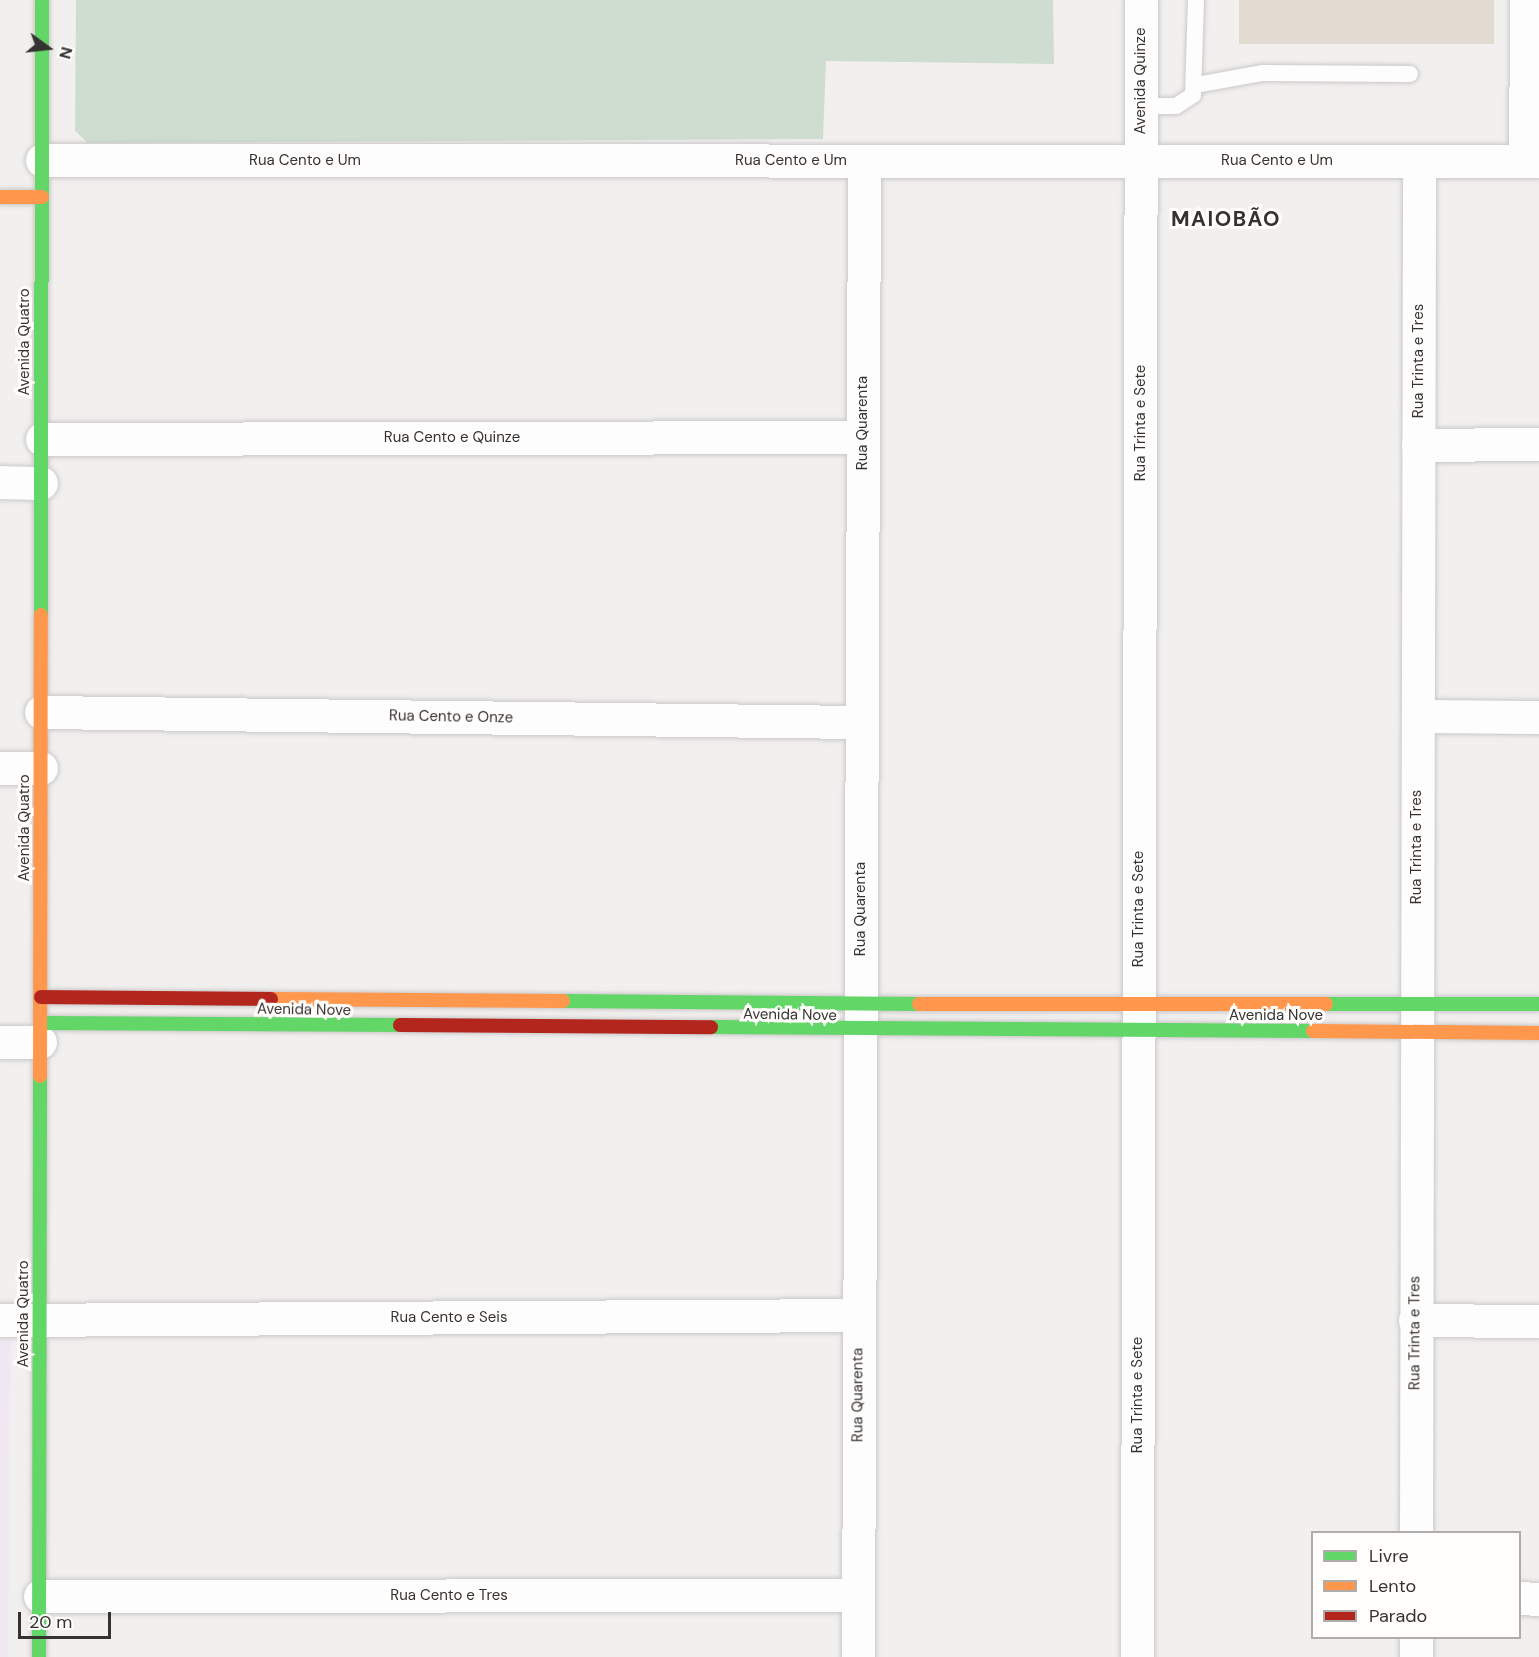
<!DOCTYPE html>
<meta charset="utf-8">
<style>
body{margin:0}
#map{position:relative;width:1539px;height:1657px;overflow:hidden;background:#f2f0ef;font-family:"DM Sans",sans-serif}
div>[style]{position:absolute}
.education>*{inset:0;background:#f0e8f2}
.green>*{inset:0;background:#ceddd0}
.building>*{inset:0;background:#e2dbd2;transform-origin:0 0}
.roads{filter:drop-shadow(0 0 2px #cac8c8) drop-shadow(0 0 2px #cac8c8)}
.lane>*{height:16px;margin:-8px;padding:0 8px;transform-origin:8px;border-radius:8px;background:#fdfdfd}
.street>*{height:33px;margin:-16.5px;padding:0 16.5px;transform-origin:16.5px;border-radius:16.5px;background:#fdfdfd}
.fast>*{height:14px;margin:-7px;padding:0 7px;transform-origin:7px;border-radius:7px;background:#63d668}
.slow>*{height:14px;margin:-7px;padding:0 7px;transform-origin:7px;border-radius:7px;background:#ff974d}
.jam>*{height:14px;margin:-7px;padding:0 7px;transform-origin:7px;border-radius:7px;background:#b3261e}
span{translate:-50% -50%;white-space:nowrap;text-align:center;line-height:1.15;-webkit-text-stroke:6px #fffefd;paint-order:stroke}
.street-label{font-size:15px;color:#343332}
.district-label{font-size:21px;color:#343332;font-weight:700;letter-spacing:1.5px}
.legend{position:absolute;left:1311px;top:1531px;width:210px;height:108px;box-sizing:border-box;background:#fffefd;border:2px solid #aeadac;margin:0;padding:8px 10px;list-style:none;font-size:18px;color:#343332}
.legend li{display:flex;align-items:center;gap:12px;height:30px}
.legend b{width:30px;border:2px solid #aeadac}
.north{position:absolute;left:18px;top:18px;width:60px;height:60px;-webkit-text-stroke:4px #fffefd;paint-order:stroke;rotate:105deg;font-size:16px;font-weight:700;line-height:24px;text-align:center;color:#343332}
.north::after{content:'';display:block;margin:auto;width:21px;height:27px;background:#343332;clip-path:polygon(50% 0,100% 100%,50% 72%,0 100%)}
.scale{position:absolute;left:18px;top:1612px;width:93px;height:27px;box-sizing:border-box;border:3px solid #343332;border-top:0;padding-left:8px;font-size:18px;line-height:21px;white-space:nowrap;color:#343332;-webkit-text-stroke:4px #fffefd;paint-order:stroke}
</style>
<div id="map">
<div class="education">
<div style="clip-path:polygon(0 1340px,11px 1340px,8px 1657px,0 1657px)"></div>
</div>
<div class="green">
<div style="clip-path:polygon(76px 0,1053px 0,1054px 64px,826px 61px,823px 139px,88px 143px,75px 131px)"></div>
</div>
<div class="building">
<div style="left:1239px;top:0;width:255px;height:44px"></div>
</div>
<div class="roads">
<div class="lane">
<div style="left:1196px;top:85px;width:68px;rotate:-10.2deg"></div>
<div style="left:1263px;top:73px;width:147px;rotate:0.4deg"></div>
<div style="left:1141px;top:106px;width:35px"></div>
<div style="left:1176px;top:106px;width:20px;rotate:-33deg"></div>
<div style="left:1193px;top:95px;width:95px;rotate:-88.2deg"></div>
</div>
<div class="street">
<div style="left:42px;top:160px;width:1497px;rotate:0.04deg"></div>
<div style="left:1525px;top:161px;width:161px;rotate:-89.6deg"></div>
<div style="left:42px;top:439px;width:821px;rotate:-0.14deg"></div>
<div style="left:1418px;top:445px;width:121px;rotate:-0.5deg"></div>
<div style="left:0;top:482px;width:41px;rotate:1.4deg"></div>
<div style="left:41px;top:712px;width:821px;rotate:0.7deg"></div>
<div style="left:1418px;top:716px;width:121px;rotate:0.5deg"></div>
<div style="left:0;top:768px;width:41px"></div>
<div style="left:0;top:1042px;width:40px"></div>
<div style="left:0;top:1320px;width:858px;rotate:-0.33deg"></div>
<div style="left:1415px;top:1320px;width:124px;rotate:0.5deg"></div>
<div style="left:1416px;top:1532px;width:1371px;rotate:-89.87deg"></div>
<div style="left:40px;top:1596px;width:818px;rotate:-0.07deg"></div>
<div style="left:1520px;top:1598px;width:19px;rotate:3deg"></div>
<div style="left:858px;top:1657px;width:1496px;rotate:-89.77deg"></div>
<div style="left:1137px;top:1657px;width:1657px;rotate:-89.86deg"></div>
<div style="left:1416px;top:1657px;width:19px;rotate:-90deg"></div>
</div>
<div class="fast">
<div style="left:41px;top:615px;width:615px;rotate:-89.91deg"></div>
<div style="left:563px;top:1001px;width:356px;rotate:0.5deg"></div>
<div style="left:1326px;top:1004px;width:213px"></div>
<div style="left:41px;top:1023px;width:359px;rotate:0.3deg"></div>
<div style="left:711px;top:1027px;width:602px;rotate:0.38deg"></div>
<div style="left:39px;top:1657px;width:581px;rotate:-89.9deg"></div>
</div>
<div class="slow">
<div style="left:0;top:197px;width:42px"></div>
<div style="left:271px;top:999px;width:292px;rotate:0.4deg"></div>
<div style="left:919px;top:1004px;width:407px"></div>
<div style="left:1313px;top:1031px;width:226px;rotate:0.5deg"></div>
<div style="left:40px;top:1076px;width:461px;rotate:-89.9deg"></div>
</div>
<div class="jam">
<div style="left:41px;top:997px;width:230px;rotate:0.5deg"></div>
<div style="left:400px;top:1025px;width:311px;rotate:0.4deg"></div>
</div>
</div>
<div class="street-label">
<span style="left:1141px;top:81px;rotate:-90deg">Avenida Quinze</span>
<span style="left:305px;top:161px">Rua Cento e Um</span>
<span style="left:791px;top:161px">Rua Cento e Um</span>
<span style="left:1277px;top:161px">Rua Cento e Um</span>
<span style="left:25px;top:342px;rotate:-90deg">Avenida Quatro</span>
<span style="left:1419px;top:361px;rotate:-90deg">Rua Trinta e Tres</span>
<span style="left:863px;top:423px;rotate:-90deg">Rua Quarenta</span>
<span style="left:1141px;top:423px;rotate:-90deg">Rua Trinta e Sete</span>
<span style="left:452px;top:438px">Rua Cento e Quinze</span>
<span style="left:451px;top:717px;rotate:1deg">Rua Cento e Onze</span>
<span style="left:25px;top:828px;rotate:-90deg">Avenida Quatro</span>
<span style="left:1417px;top:847px;rotate:-90deg">Rua Trinta e Tres</span>
<span style="left:861px;top:909px;rotate:-90deg">Rua Quarenta</span>
<span style="left:1139px;top:909px;rotate:-90deg">Rua Trinta e Sete</span>
<span style="left:304px;top:1010px;rotate:1deg">Avenida Nove</span>
<span style="left:790px;top:1015px;rotate:1deg">Avenida Nove</span>
<span style="left:1276px;top:1016px">Avenida Nove</span>
<span style="left:24px;top:1314px;rotate:-90deg">Avenida Quatro</span>
<span style="left:449px;top:1318px">Rua Cento e Seis</span>
<span style="left:1415px;top:1333px;rotate:-90deg">Rua Trinta e Tres</span>
<span style="left:858px;top:1395px;rotate:-90deg">Rua Quarenta</span>
<span style="left:1138px;top:1395px;rotate:-90deg">Rua Trinta e Sete</span>
<span style="left:449px;top:1596px">Rua Cento e Tres</span>
</div>
<div class="district-label">
<span style="left:1226px;top:219px">MAIOBÃO</span>
</div>
<ul class="legend">
<li><b style="height:8px;background:#63d668"></b>Livre</li>
<li><b style="height:8px;background:#ff974d"></b>Lento</li>
<li><b style="height:8px;background:#b3261e"></b>Parado</li>
</ul>
<div class="north">N</div>
<div class="scale">20 m</div>
</div>
